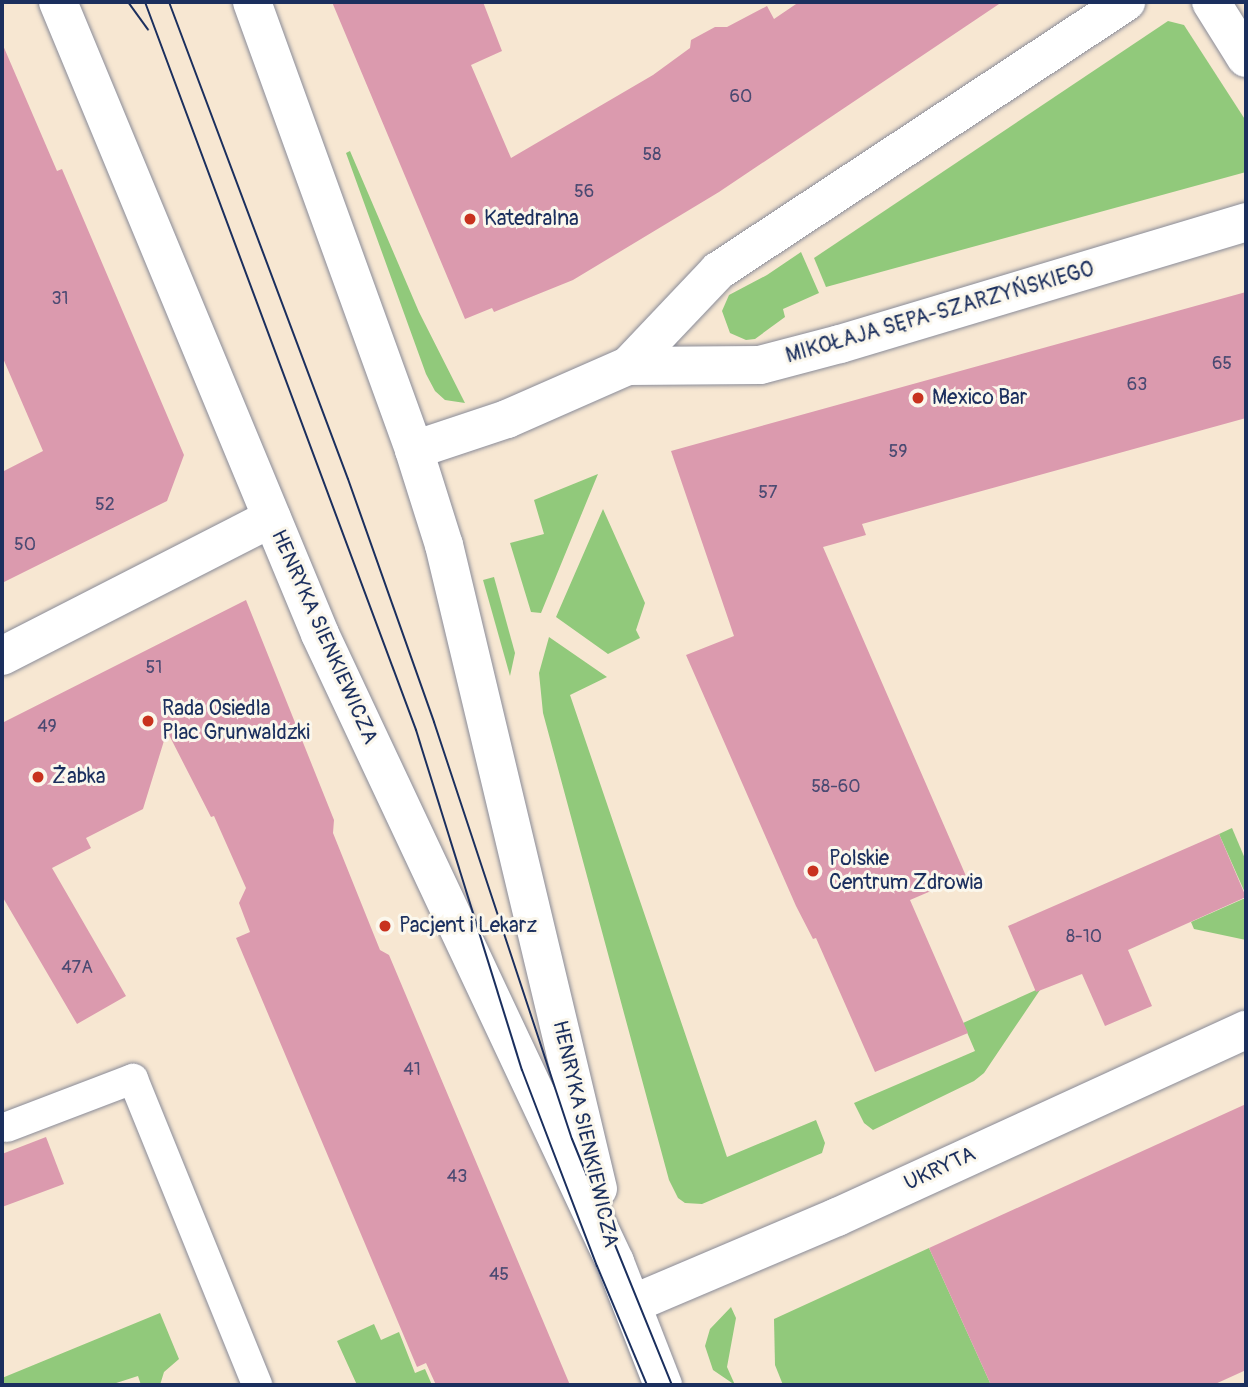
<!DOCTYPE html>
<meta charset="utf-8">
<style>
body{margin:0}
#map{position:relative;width:1248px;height:1387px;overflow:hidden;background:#f7e7d2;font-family:Pangolin,sans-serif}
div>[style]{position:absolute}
.green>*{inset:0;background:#91c97b}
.building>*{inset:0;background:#db9aae}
.roads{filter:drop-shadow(0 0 2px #898b98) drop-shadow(0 0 2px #898b98)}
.service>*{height:30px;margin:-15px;padding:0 15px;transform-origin:15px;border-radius:15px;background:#fff}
.minor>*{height:38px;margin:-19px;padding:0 19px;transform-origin:19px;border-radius:19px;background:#fff}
.tertiary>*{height:38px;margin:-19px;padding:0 19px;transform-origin:19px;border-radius:19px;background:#fff}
.tram>*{height:2px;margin:-1px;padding:0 1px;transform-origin:1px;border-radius:1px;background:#1b2f5e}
.dots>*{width:19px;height:19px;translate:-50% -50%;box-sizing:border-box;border:4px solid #fbf7ec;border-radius:50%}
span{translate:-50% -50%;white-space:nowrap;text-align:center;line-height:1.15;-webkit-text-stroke:6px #fbf7ec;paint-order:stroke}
.number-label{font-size:18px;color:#4b4a72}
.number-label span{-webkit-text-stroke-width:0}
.poi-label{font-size:21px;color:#1b2f5e}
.left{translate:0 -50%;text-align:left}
.street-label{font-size:21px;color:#1b2f5e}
.frame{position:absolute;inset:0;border:4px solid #1b2f5e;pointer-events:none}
</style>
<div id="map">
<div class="green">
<div style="clip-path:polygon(1168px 21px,1184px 25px,1246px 121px,1246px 172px,826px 287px,814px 258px)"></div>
<div style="clip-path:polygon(350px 151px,419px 312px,465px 403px,445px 400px,435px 391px,426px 374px,346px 153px)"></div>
<div style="clip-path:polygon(801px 252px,819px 293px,783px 309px,785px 317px,755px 339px,746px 340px,730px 333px,722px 311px,729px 295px,767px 275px)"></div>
<div style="clip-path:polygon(598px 474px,541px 613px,531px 612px,510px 543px,544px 534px,534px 500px)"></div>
<div style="clip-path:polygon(603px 509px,645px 603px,636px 630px,640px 638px,608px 654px,556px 617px)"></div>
<div style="clip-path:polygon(494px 577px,515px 653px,510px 676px,483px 580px)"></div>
<div style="clip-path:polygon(549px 637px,607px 677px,570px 695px,727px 1157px,816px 1120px,825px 1143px,822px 1153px,702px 1204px,685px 1203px,678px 1198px,669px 1180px,543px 713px,539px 673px)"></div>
<div style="clip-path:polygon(1232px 828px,1246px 861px,1246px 895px,1219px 834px)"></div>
<div style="clip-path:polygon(1243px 899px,1246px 899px,1246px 940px,1194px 929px,1191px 922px)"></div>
<div style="clip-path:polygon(1036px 990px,1040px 990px,984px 1073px,974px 1081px,873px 1130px,864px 1123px,854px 1103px,975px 1051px,963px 1023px)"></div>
<div style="clip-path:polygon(929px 1248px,991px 1385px,783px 1385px,775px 1365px,774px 1319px)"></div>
<div style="clip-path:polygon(731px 1307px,736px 1318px,727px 1367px,735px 1385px,713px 1370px,705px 1346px,710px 1329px)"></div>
<div style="clip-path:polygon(160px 1313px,179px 1359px,164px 1372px,160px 1385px,141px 1385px,138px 1376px,110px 1385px,2px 1385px,2px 1378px)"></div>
<div style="clip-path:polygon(374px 1324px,381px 1340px,399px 1332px,415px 1373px,425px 1369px,432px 1385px,357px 1385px,337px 1341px)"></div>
</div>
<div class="building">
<div style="clip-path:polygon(332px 2px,483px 2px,502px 51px,471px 65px,511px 158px,653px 75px,690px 48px,691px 40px,715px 27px,727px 27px,767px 6px,774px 19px,799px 2px,1002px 2px,719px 192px,573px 280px,494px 312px,492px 308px,465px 319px)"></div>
<div style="clip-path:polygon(2px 43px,57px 171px,62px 169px,184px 455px,167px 501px,2px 583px,2px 472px,43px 451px,2px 356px)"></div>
<div style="clip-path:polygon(1246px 292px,1246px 418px,862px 524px,866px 535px,823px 547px,966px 876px,910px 900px,968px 1033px,875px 1072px,816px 938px,813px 939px,796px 906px,686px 655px,734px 636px,671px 451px)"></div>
<div style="clip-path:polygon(246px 600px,334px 820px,333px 833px,380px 950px,389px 955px,570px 1385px,436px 1385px,426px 1363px,417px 1367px,236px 938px,250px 932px,239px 903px,246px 888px,214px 816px,211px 817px,167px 731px,143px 809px,86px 838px,91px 848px,52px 868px,126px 996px,77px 1024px,2px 896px,2px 723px)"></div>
<div style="clip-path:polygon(1219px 834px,1246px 897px,1128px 950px,1152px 1006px,1105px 1026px,1082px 974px,1036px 992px,1008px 926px)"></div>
<div style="clip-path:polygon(1246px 1104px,1246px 1370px,1213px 1385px,991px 1385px,929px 1248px)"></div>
<div style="clip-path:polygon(46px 1137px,64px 1184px,2px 1207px,2px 1154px)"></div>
</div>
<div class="roads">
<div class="service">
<div style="left:7px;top:1127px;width:135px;rotate:-20.9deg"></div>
<div style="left:133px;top:1079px;width:330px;rotate:67.9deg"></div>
</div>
<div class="minor">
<div style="left:1211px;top:2px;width:66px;rotate:58deg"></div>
<div style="left:628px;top:366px;width:131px;rotate:-46.5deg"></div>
<div style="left:718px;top:271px;width:489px;rotate:-33.4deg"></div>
<div style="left:414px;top:450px;width:98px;rotate:-18.4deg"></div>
<div style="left:507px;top:419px;width:132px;rotate:-23.7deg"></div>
<div style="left:628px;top:366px;width:132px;rotate:-0.4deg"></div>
<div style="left:760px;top:365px;width:83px;rotate:-14.7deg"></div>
<div style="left:840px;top:344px;width:424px;rotate:-16.7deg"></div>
<div style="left:2px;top:656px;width:303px;rotate:-27.1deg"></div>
<div style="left:632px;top:1304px;width:223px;rotate:-23deg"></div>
<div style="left:837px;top:1217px;width:450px;rotate:-24.6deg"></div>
</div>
<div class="tertiary">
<div style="left:58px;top:2px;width:684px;rotate:67.48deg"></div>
<div style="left:320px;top:634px;width:694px;rotate:64.84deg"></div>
<div style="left:615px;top:1262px;width:132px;rotate:68.7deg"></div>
<div style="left:252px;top:2px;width:476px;rotate:70.1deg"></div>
<div style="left:414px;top:450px;width:100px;rotate:72.5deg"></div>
<div style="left:444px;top:545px;width:662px;rotate:76.55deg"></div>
</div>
</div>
<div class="tram">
<div style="left:128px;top:2px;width:34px;rotate:54deg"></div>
<div style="left:145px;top:2px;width:777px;rotate:69.58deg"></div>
<div style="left:416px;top:730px;width:356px;rotate:72.7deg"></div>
<div style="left:522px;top:1070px;width:210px;rotate:69.1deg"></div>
<div style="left:597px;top:1266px;width:129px;rotate:67.2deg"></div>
<div style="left:169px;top:2px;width:509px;rotate:69.43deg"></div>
<div style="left:348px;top:479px;width:258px;rotate:70.5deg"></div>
<div style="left:434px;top:722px;width:439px;rotate:71.7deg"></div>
<div style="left:572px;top:1139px;width:266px;rotate:67.9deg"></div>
</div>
<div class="dots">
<div style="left:470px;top:219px;background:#c8321e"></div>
<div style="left:918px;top:398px;background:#c8321e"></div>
<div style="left:148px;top:721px;background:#c8321e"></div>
<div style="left:38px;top:777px;background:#c8321e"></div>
<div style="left:813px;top:871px;background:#c8321e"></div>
<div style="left:385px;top:926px;background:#c8321e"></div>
</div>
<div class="number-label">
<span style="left:741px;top:97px">60</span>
<span style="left:652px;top:155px">58</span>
<span style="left:584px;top:192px">56</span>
<span style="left:60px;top:299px">31</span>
<span style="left:1222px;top:364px">65</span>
<span style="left:1137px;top:385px">63</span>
<span style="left:898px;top:452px">59</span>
<span style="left:768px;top:493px">57</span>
<span style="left:105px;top:505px">52</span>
<span style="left:25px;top:545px">50</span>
<span style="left:154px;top:668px">51</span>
<span style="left:47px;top:727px">49</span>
<span style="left:836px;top:787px">58-60</span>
<span style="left:1084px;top:937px">8-10</span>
<span style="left:77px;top:968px">47A</span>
<span style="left:412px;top:1070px">41</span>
<span style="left:457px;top:1177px">43</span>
<span style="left:499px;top:1275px">45</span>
</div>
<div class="poi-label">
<span class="left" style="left:484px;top:219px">Katedralna</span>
<span class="left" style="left:932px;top:398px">Mexico Bar</span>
<span class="left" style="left:162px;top:721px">Rada Osiedla<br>Plac Grunwaldzki</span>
<span class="left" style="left:52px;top:777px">Żabka</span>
<span class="left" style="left:829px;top:871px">Polskie<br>Centrum Zdrowia</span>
<span class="left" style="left:399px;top:926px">Pacjent i Lekarz</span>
</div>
<div class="street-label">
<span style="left:940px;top:313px;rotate:-16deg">MIKOŁAJA SĘPA-SZARZYŃSKIEGO</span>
<span style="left:324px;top:637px;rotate:66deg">HENRYKA SIENKIEWICZA</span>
<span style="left:585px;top:1134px;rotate:77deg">HENRYKA SIENKIEWICZA</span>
<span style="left:940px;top:1169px;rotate:-25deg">UKRYTA</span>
</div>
<div class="frame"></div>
</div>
